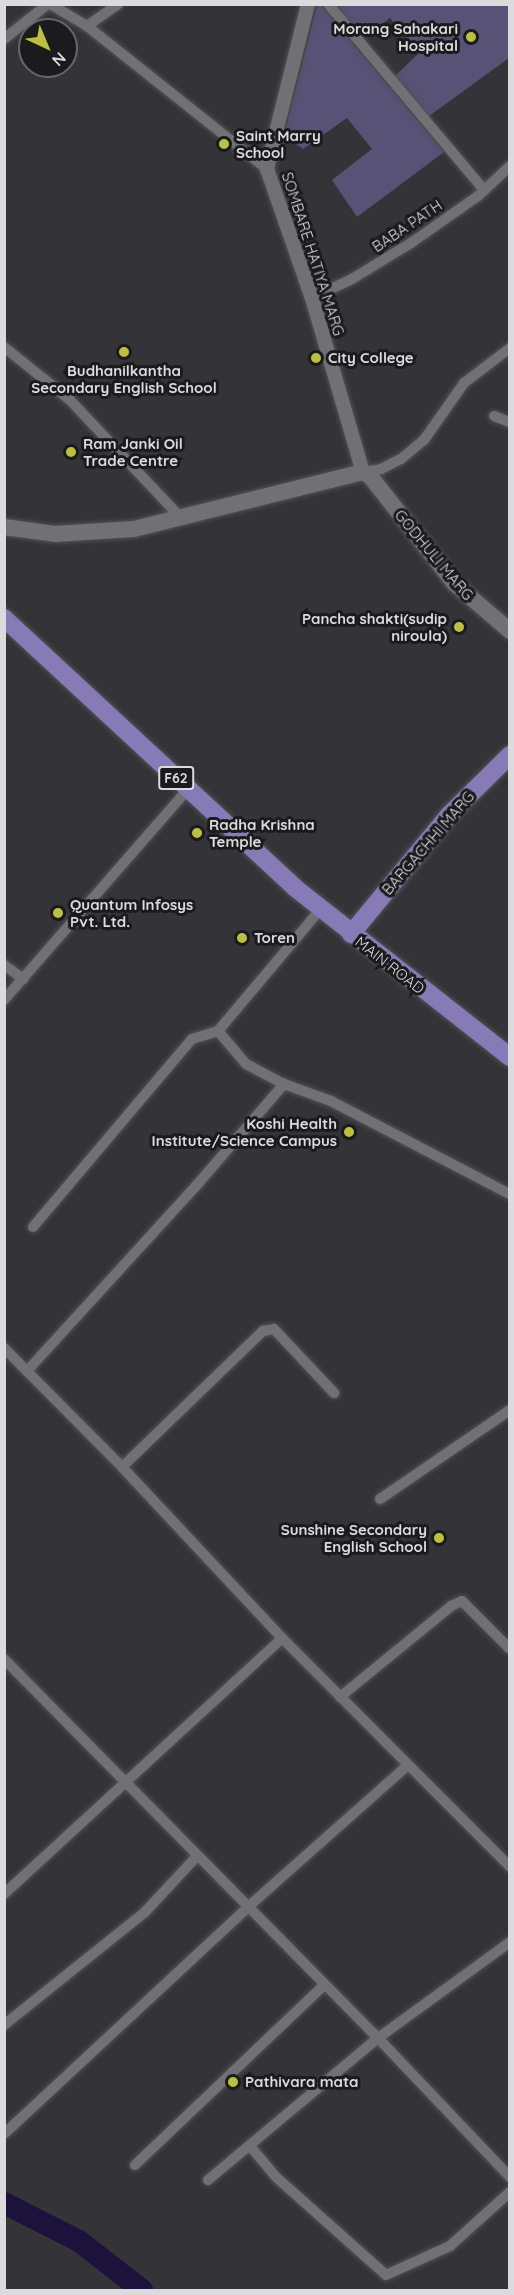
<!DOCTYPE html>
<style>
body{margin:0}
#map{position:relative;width:514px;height:2295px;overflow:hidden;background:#343338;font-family:Quicksand,sans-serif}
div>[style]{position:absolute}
.green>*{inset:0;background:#575276}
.river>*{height:22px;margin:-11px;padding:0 11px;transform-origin:11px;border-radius:11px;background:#1c123c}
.roads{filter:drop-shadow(0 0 2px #515154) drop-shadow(0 0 2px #515154)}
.minor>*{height:10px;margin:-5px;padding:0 5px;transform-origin:5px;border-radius:5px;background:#717075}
.tertiary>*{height:14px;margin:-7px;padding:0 7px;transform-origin:7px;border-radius:7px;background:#717075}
.secondary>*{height:16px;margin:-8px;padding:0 8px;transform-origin:8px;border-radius:8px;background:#717075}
.primary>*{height:18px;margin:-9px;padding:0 9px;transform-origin:9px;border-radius:9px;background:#867bb6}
.dots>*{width:16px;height:16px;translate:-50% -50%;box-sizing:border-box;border:3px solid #1b1b1d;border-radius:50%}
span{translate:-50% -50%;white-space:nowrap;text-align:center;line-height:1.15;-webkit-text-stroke:6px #1b1b1d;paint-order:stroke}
.shield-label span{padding:2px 4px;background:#1b1b1d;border:2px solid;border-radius:4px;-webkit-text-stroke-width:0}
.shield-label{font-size:14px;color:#dbdbde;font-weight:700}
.poi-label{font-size:15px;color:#dbdbde;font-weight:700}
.right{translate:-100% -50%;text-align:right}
.left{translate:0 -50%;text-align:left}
.street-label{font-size:15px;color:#dbdbde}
.frame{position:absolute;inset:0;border:6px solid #dbdbde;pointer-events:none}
.north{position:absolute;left:18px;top:18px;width:60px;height:60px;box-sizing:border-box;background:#1b1b1d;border:2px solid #68686a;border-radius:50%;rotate:136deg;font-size:16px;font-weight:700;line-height:24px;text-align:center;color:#dbdbde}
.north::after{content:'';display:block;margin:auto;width:21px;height:27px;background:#bdbf43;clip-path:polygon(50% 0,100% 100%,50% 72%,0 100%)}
</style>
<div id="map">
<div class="green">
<div style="clip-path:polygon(317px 5px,321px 5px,444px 152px,357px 217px,332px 180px,372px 149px,347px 118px,303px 149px,284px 135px)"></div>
<div style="clip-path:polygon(336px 5px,509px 5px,509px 58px,425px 119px,393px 78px,419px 53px,390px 18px,362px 39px)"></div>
</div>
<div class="river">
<div style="left:4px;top:2203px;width:84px;rotate:26.9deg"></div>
<div style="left:79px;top:2241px;width:80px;rotate:37.9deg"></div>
</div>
<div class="roads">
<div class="minor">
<div style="left:50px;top:4px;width:43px;rotate:30.7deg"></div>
<div style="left:87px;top:26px;width:230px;rotate:38.5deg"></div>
<div style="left:328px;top:4px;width:243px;rotate:50deg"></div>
<div style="left:87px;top:26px;width:38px;rotate:-35deg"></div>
<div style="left:4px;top:39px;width:56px;rotate:-38.5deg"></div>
<div style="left:312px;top:298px;width:44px;rotate:-25.4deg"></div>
<div style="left:352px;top:279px;width:69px;rotate:-31.4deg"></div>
<div style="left:411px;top:243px;width:82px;rotate:-35deg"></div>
<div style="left:478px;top:196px;width:44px;rotate:-43.2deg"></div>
<div style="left:4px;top:347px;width:83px;rotate:38.7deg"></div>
<div style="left:69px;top:399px;width:165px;rotate:46.7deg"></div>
<div style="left:494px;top:416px;width:17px;rotate:21deg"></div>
<div style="left:363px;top:472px;width:18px;rotate:-9deg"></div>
<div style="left:381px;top:469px;width:22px;rotate:-27deg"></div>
<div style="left:401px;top:459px;width:30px;rotate:-40deg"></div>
<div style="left:424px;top:440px;width:70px;rotate:-54.9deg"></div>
<div style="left:464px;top:383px;width:58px;rotate:-37.3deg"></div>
<div style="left:4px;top:965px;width:24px;rotate:36deg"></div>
<div style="left:4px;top:1000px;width:280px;rotate:-48.9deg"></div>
<div style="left:218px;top:1031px;width:43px;rotate:49.7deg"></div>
<div style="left:246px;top:1064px;width:43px;rotate:27.8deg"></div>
<div style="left:284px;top:1084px;width:50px;rotate:19.9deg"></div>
<div style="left:331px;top:1101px;width:202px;rotate:27.5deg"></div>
<div style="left:33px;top:1227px;width:246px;rotate:-49.8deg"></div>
<div style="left:192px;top:1039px;width:27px;rotate:-17deg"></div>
<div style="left:218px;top:1031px;width:158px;rotate:-49.9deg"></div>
<div style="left:4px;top:1348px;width:168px;rotate:45.2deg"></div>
<div style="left:122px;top:1467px;width:234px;rotate:46.9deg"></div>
<div style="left:282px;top:1638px;width:323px;rotate:45.1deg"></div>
<div style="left:27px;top:1371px;width:251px;rotate:-47.6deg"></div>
<div style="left:196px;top:1186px;width:135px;rotate:-49.2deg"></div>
<div style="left:122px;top:1467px;width:196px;rotate:-44deg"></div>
<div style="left:263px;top:1331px;width:11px;rotate:-10deg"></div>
<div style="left:274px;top:1329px;width:88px;rotate:46.8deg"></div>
<div style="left:380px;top:1499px;width:158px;rotate:-34.4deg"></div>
<div style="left:4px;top:1659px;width:532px;rotate:45.38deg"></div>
<div style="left:378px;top:2038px;width:192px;rotate:46.5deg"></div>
<div style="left:340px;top:1697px;width:144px;rotate:-39.3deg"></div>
<div style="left:451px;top:1606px;width:12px;rotate:-24deg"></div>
<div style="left:462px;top:1601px;width:68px;rotate:45deg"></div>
<div style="left:4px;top:1894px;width:378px;rotate:-42.6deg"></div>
<div style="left:4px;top:2025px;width:181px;rotate:-38.7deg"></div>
<div style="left:145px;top:1912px;width:76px;rotate:-47.1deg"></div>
<div style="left:5px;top:2133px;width:332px;rotate:-42.9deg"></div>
<div style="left:248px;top:1907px;width:214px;rotate:-41.6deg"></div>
<div style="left:250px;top:2146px;width:40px;rotate:50deg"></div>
<div style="left:276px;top:2177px;width:147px;rotate:41.7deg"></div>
<div style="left:386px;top:2275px;width:70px;rotate:-24.4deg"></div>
<div style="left:450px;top:2246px;width:81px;rotate:-42deg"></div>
<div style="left:135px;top:2165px;width:261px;rotate:-43.6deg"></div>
<div style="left:208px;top:2180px;width:222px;rotate:-39.9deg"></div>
<div style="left:378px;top:2038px;width:163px;rotate:-36deg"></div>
</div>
<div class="tertiary">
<div style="left:308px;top:4px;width:170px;rotate:104deg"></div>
<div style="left:267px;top:169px;width:137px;rotate:70.8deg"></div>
<div style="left:312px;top:298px;width:181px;rotate:73.7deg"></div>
</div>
<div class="secondary">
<div style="left:4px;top:527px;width:51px;rotate:7.8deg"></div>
<div style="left:55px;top:534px;width:79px;rotate:-3.6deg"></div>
<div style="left:134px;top:529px;width:236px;rotate:-14deg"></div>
<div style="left:363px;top:472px;width:8px;rotate:30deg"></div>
<div style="left:370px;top:476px;width:137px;rotate:51.8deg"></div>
<div style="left:455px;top:584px;width:72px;rotate:40.5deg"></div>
</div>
<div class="primary">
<div style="left:4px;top:618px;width:396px;rotate:42.8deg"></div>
<div style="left:294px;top:887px;width:275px;rotate:38.2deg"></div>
<div style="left:351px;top:934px;width:154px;rotate:-50.5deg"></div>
<div style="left:449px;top:815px;width:86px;rotate:-44.5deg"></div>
</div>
</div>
<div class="dots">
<div style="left:471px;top:37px;background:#bdbf43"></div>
<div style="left:224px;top:144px;background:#bdbf43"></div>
<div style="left:124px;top:352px;background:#bdbf43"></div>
<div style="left:316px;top:358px;background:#bdbf43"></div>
<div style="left:71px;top:452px;background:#bdbf43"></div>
<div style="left:459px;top:627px;background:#bdbf43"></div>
<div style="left:197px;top:833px;background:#bdbf43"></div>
<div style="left:58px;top:913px;background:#bdbf43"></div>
<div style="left:242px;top:938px;background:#bdbf43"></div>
<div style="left:349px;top:1132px;background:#bdbf43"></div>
<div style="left:439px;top:1538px;background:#bdbf43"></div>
<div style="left:233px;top:2082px;background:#bdbf43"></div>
</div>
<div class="shield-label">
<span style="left:176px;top:778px">F62</span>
</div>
<div class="poi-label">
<span class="right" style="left:458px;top:37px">Morang Sahakari<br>Hospital</span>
<span class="left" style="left:236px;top:144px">Saint Marry<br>School</span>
<span class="left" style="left:328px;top:358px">City College</span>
<span style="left:124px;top:379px">Budhanilkantha<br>Secondary English School</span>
<span class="left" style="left:83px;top:452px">Ram Janki Oil<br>Trade Centre</span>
<span class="right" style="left:447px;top:627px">Pancha shakti(sudip<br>niroula)</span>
<span class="left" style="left:209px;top:833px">Radha Krishna<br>Temple</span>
<span class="left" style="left:70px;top:913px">Quantum Infosys<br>Pvt. Ltd.</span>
<span class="left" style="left:254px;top:938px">Toren</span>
<span class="right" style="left:337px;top:1132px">Koshi Health<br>Institute/Science Campus</span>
<span class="right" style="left:427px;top:1538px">Sunshine Secondary<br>English School</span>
<span class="left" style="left:245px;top:2082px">Pathivara mata</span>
</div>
<div class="street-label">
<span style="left:407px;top:226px;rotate:-34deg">BABA PATH</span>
<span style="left:313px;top:254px;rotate:72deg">SOMBARE HATIYA MARG</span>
<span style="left:434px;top:555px;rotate:50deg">GODHULI MARG</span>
<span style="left:428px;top:843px;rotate:-49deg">BARGACHHI MARG</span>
<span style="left:390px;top:965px;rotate:38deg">MAIN ROAD</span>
</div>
<div class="frame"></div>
<div class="north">N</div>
</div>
